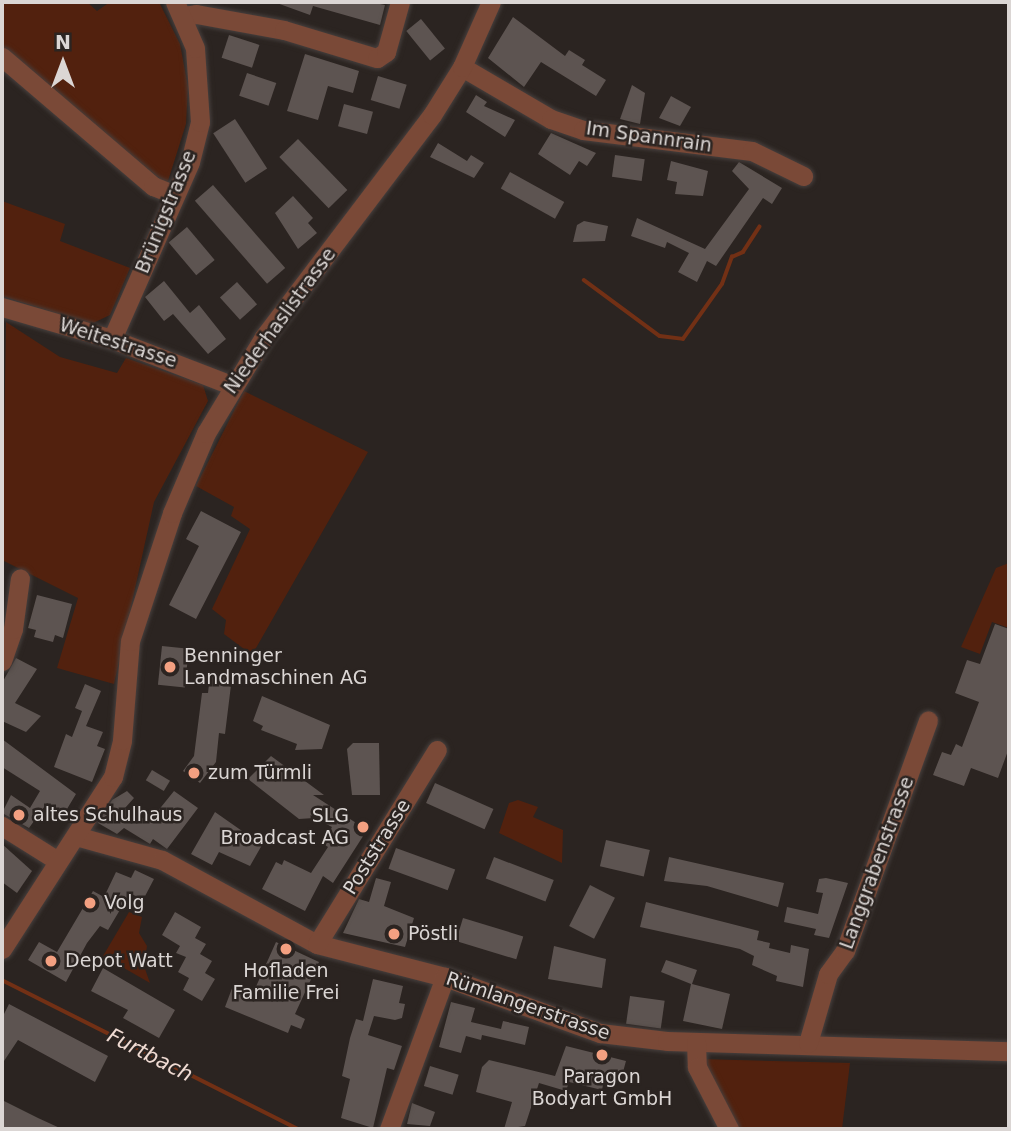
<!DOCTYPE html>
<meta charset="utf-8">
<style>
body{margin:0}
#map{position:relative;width:1011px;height:1131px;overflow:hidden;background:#2b2421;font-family:"DejaVu Sans",sans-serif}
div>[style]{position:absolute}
.green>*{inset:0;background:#52210e}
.stream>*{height:3.5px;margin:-1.75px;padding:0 1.75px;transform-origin:1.75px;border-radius:1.75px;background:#723015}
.building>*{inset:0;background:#5d5451;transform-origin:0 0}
.roads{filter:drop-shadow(0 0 2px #47403e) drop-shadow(0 0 2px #47403e)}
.minor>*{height:19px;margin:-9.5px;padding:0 9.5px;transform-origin:9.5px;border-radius:9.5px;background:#7a4937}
.dots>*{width:19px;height:19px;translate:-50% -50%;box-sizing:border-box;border:4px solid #2b2421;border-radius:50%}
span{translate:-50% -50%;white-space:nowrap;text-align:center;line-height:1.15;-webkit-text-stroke:5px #2b2421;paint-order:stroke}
.street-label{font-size:19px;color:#dbd6d4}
.poi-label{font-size:19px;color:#dbd6d4}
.left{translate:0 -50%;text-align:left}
.right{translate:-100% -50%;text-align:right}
.water-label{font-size:21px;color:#f0dbd3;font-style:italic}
.frame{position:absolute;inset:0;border:4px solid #dbd6d4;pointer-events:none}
.north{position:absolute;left:28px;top:28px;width:70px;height:70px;-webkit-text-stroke:5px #2b2421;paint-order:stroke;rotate:0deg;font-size:19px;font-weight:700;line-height:28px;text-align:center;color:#dbd6d4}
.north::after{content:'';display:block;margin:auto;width:24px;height:32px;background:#dbd6d4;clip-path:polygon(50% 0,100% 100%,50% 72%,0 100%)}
</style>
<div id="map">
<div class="green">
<div style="clip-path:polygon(2px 2px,87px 2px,97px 11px,110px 2px,159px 2px,180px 44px,188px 87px,186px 124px,167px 184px,40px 85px,2px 47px)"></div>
<div style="clip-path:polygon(2px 201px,65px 224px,60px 241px,130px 268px,110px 315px,91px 324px,2px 296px)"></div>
<div style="clip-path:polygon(6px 322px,60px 357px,117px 373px,126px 358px,203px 385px,208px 401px,154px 502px,114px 684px,57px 668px,78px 598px,2px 560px)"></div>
<div style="clip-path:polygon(244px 391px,368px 452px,252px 655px,224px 634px,226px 620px,212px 609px,250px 529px,231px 516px,234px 507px,196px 486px)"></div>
<div style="clip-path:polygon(1009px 563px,1009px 628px,992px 622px,980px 654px,961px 647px,996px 568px)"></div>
<div style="clip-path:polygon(518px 800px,538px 807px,533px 817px,563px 830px,562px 863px,499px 833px,509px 803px)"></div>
<div style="clip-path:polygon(129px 912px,142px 917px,139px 933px,147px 946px,144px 966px,150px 983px,103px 956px)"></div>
<div style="clip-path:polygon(699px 1059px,850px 1063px,842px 1129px,739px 1129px)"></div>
</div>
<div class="stream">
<div style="left:584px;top:280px;width:94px;rotate:36.4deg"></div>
<div style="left:660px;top:336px;width:23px;rotate:7deg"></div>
<div style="left:683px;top:339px;width:67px;rotate:-54.7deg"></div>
<div style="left:722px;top:284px;width:29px;rotate:-70deg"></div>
<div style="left:732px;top:257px;width:12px;rotate:-24deg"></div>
<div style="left:743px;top:252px;width:30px;rotate:-57deg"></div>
<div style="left:2px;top:980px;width:331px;rotate:26.7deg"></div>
</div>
<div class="building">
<div style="clip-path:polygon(274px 2px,370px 2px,385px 5px,380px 25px,313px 6px,310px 15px)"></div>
<div style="clip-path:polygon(513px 17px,565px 56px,569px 50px,585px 60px,582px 65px,606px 80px,596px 96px,541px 62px,524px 87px,488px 58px)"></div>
<div style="left:421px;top:19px;width:38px;height:19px;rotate:51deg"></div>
<div style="left:229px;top:35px;width:32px;height:24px;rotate:18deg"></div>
<div style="clip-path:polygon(305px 54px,359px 71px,353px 93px,328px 86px,318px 120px,287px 111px)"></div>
<div style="left:247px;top:73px;width:31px;height:24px;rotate:19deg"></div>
<div style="left:378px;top:76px;width:30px;height:25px;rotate:17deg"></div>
<div style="clip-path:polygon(632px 85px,645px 93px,640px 124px,620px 119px)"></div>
<div style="clip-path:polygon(476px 95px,487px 102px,484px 106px,515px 120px,505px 137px,466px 112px)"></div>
<div style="clip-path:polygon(671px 96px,691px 107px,680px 126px,659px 118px)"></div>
<div style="left:344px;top:104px;width:30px;height:23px;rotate:15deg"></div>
<div style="left:235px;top:119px;width:59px;height:26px;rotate:57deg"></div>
<div style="clip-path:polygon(551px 133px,596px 153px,587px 166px,579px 161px,570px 175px,538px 154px)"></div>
<div style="left:298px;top:139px;width:71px;height:26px;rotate:46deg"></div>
<div style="clip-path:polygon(438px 143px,467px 161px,471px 155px,484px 163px,474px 178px,430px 157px)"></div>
<div style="left:615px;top:155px;width:30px;height:22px;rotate:8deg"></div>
<div style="clip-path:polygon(671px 161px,708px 171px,703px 196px,675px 194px,677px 182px,667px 180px)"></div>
<div style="clip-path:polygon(739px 162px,782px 188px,772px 204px,763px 198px,716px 266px,707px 261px,697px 282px,678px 272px,689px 253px,667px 242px,665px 248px,631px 236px,637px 218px,705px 249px,749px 189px,732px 171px)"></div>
<div style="left:510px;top:172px;width:62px;height:19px;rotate:29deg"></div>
<div style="left:213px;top:185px;width:110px;height:24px;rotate:49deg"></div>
<div style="clip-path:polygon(293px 196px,313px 218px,308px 223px,317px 233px,298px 249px,275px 213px)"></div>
<div style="clip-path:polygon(584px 221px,608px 226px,605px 241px,573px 242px,577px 225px)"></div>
<div style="left:187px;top:227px;width:43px;height:24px;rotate:50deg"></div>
<div style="clip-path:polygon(164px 281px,190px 313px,199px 305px,226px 339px,208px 354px,173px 314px,164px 321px,145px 297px)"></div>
<div style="left:237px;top:282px;width:30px;height:23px;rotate:48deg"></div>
<div style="clip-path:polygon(201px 511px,241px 532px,196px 619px,169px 605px,199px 546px,186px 539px)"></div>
<div style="clip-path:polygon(37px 595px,72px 604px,63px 638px,55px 635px,53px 642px,34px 637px,36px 630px,28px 628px)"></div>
<div style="clip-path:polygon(995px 624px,1009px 629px,1009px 748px,998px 778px,971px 768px,964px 786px,933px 775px,942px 752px,951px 755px,956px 744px,962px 747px,979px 702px,955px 693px,967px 660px,980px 664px)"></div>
<div style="left:162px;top:646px;width:27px;height:39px;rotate:6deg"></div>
<div style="clip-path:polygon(16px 658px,37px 669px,15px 703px,41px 716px,26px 732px,2px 721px,2px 683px)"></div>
<div style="clip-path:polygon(210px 675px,232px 677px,225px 734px,219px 733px,216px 762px,200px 783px,183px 771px,194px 756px,202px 693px,208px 693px)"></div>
<div style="clip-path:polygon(85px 684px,101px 691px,86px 726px,103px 732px,97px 746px,105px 749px,92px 782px,54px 767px,66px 734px,72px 737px,82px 711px,75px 708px)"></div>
<div style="clip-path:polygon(262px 696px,330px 725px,322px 749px,295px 750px,297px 744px,261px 730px,263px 726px,253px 721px)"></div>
<div style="clip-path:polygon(2px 739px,76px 794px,64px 814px,47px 803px,29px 828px,2px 813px,11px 795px,30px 808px,40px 791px,2px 767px)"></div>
<div style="clip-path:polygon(353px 743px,379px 743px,380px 795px,352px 795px,347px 749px)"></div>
<div style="clip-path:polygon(271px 756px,324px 795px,313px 795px,367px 830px,333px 883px,323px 876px,305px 911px,262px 889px,276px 862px,282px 865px,284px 860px,311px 873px,328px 847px,322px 843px,332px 827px,314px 818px,299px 819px,248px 779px)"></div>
<div style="left:152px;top:770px;width:21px;height:12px;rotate:31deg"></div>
<div style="left:435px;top:783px;width:64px;height:22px;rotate:24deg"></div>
<div style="clip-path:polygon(127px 791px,134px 798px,125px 808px,149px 822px,174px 791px,198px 808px,167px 849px,153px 839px,150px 844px,124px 828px,117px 834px,98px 823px,112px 800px)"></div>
<div style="clip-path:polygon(215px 812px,262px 845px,250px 866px,219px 852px,212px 865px,191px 854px)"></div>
<div style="left:606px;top:840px;width:45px;height:27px;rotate:13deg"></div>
<div style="clip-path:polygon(2px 844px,32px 871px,17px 893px,2px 882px)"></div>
<div style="left:396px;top:848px;width:63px;height:22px;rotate:20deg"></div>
<div style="left:494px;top:857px;width:64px;height:23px;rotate:21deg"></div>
<div style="clip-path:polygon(669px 857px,784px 883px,778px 907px,707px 886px,664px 881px)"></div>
<div style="clip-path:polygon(135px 870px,154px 879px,143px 900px,130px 893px,108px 930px,100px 926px,87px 943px,66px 982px,28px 960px,39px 942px,57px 952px,93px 891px,104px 897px,116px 872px,131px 878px)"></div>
<div style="clip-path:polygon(376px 878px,391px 882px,384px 906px,414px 918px,405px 947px,343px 933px,359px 899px,369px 902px)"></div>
<div style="clip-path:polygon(826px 878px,848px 883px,829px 938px,814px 935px,816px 929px,784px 922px,787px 907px,818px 914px,823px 893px,816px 892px,819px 879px)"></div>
<div style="left:590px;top:885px;width:28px;height:46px;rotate:27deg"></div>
<div style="clip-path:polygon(646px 902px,759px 931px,757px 940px,770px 943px,769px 948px,790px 953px,791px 945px,809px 949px,803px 987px,776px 981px,777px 976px,752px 965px,754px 956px,740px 949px,640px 927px)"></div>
<div style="clip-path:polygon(175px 912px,201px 927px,195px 938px,206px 944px,200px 954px,212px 961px,205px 973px,215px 979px,202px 1001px,183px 990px,189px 978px,178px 972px,186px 957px,176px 953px,180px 946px,162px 935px)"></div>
<div style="left:463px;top:918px;width:63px;height:24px;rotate:17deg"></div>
<div style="clip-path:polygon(276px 942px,319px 962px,295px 1014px,305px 1019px,301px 1029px,291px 1025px,288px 1033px,225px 1007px,234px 983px,254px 991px)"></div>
<div style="clip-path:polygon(554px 946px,606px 959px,602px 988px,548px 979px)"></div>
<div style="clip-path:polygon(666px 960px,697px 970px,692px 984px,730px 994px,722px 1029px,683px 1021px,691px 984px,661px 972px)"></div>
<div style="clip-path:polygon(103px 968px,175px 1010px,159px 1038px,123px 1018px,128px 1010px,91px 991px)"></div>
<div style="clip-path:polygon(373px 979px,403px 986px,399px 1003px,405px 1004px,402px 1018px,395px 1020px,374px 1016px,368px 1035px,402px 1046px,394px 1070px,387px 1068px,373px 1128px,341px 1118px,350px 1079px,342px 1076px,350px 1038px,356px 1019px,363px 1021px)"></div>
<div style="left:630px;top:996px;width:35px;height:28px;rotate:8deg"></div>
<div style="clip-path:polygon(451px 1002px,475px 1008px,471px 1022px,501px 1029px,503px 1021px,529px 1027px,525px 1045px,482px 1035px,481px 1040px,466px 1036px,461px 1053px,439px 1047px)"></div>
<div style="clip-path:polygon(9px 1004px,108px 1056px,95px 1082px,18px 1040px,2px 1064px,2px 1018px)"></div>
<div style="clip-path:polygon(566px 1046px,626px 1061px,620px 1083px,604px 1080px,602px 1090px,569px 1082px,566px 1091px,539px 1083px,525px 1126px,504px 1129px,512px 1102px,476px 1092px,482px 1067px,489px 1060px,555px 1076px)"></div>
<div style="left:430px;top:1066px;width:30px;height:21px;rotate:17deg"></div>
<div style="clip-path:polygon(2px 1100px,38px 1118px,62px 1129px,2px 1129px)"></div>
<div style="clip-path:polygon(412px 1103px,435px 1112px,430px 1126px,407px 1124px)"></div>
</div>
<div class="roads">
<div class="minor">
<div style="left:184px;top:16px;width:12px;rotate:-9deg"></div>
<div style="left:196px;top:14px;width:89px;rotate:10.3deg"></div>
<div style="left:284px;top:30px;width:97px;rotate:16.8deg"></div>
<div style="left:377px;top:58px;width:11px;rotate:-34deg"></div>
<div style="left:386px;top:52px;width:52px;rotate:-74.4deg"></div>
<div style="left:2px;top:57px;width:199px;rotate:40.5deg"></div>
<div style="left:153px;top:186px;width:24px;rotate:22deg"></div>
<div style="left:462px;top:67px;width:103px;rotate:30.3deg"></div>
<div style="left:551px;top:119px;width:34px;rotate:19deg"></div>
<div style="left:583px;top:130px;width:170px;rotate:7.1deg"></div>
<div style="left:752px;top:151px;width:57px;rotate:26.1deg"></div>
<div style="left:2px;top:307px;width:115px;rotate:16.2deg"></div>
<div style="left:112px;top:339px;width:128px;rotate:21.1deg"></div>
<div style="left:112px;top:339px;width:193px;rotate:-66.2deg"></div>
<div style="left:190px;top:162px;width:41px;rotate:-76deg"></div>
<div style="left:200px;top:122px;width:74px;rotate:-93.9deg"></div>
<div style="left:195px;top:48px;width:50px;rotate:-113.5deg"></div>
<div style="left:2px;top:661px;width:34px;rotate:-71deg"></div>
<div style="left:13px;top:629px;width:51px;rotate:-82.2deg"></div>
<div style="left:2px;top:826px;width:66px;rotate:32deg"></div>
<div style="left:76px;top:836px;width:89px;rotate:15.6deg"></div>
<div style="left:162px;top:860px;width:176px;rotate:28.5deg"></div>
<div style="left:317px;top:944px;width:132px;rotate:14.5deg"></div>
<div style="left:445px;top:977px;width:165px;rotate:19.9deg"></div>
<div style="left:600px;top:1033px;width:67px;rotate:6.8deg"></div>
<div style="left:667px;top:1041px;width:342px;rotate:1.7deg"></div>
<div style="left:317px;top:944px;width:228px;rotate:-58.3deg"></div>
<div style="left:2px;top:949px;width:205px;rotate:-57.2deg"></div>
<div style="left:113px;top:777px;width:38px;rotate:-76deg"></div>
<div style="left:122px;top:740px;width:99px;rotate:-85.4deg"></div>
<div style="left:130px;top:641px;width:135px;rotate:-71.8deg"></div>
<div style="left:172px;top:513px;width:87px;rotate:-67deg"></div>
<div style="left:206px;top:433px;width:112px;rotate:-58.9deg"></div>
<div style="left:264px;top:337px;width:278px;rotate:-52.9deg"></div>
<div style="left:432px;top:115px;width:57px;rotate:-58deg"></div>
<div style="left:462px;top:67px;width:71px;rotate:-66deg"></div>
<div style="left:696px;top:1042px;width:25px;rotate:88deg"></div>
<div style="left:697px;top:1067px;width:70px;rotate:62.7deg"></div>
<div style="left:808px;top:1043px;width:72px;rotate:-73.8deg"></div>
<div style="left:828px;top:974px;width:29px;rotate:-54deg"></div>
<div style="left:845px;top:951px;width:245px;rotate:-70.2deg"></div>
<div style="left:389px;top:1129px;width:162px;rotate:-69.8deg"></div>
</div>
</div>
<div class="dots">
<div style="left:170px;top:667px;background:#f3a081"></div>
<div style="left:194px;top:773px;background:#f3a081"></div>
<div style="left:19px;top:815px;background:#f3a081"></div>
<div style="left:363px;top:827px;background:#f3a081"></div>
<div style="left:90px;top:903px;background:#f3a081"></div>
<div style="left:394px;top:934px;background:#f3a081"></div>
<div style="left:286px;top:949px;background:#f3a081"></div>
<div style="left:51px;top:961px;background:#f3a081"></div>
<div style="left:602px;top:1055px;background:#f3a081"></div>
</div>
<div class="street-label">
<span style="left:649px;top:137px;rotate:8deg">Im Spannrain</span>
<span style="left:166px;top:212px;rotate:-68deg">Brünigstrasse</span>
<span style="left:280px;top:321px;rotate:-54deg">Niederhaslistrasse</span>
<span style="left:118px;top:343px;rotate:18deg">Weitestrasse</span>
<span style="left:377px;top:847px;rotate:-58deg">Poststrasse</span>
<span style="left:877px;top:863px;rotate:-70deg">Langgrabenstrasse</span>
<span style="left:528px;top:1006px;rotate:19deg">Rümlangerstrasse</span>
</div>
<div class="poi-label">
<span class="left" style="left:184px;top:667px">Benninger<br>Landmaschinen AG</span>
<span class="left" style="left:208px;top:773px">zum Türmli</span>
<span class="left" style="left:33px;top:815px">altes Schulhaus</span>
<span class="right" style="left:349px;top:827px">SLG<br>Broadcast AG</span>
<span class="left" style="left:104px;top:903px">Volg</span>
<span class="left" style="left:408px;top:934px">Pöstli</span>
<span class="left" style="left:65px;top:961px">Depot Watt</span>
<span style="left:286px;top:982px">Hofladen<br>Familie Frei</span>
<span style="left:602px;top:1088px">Paragon<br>Bodyart GmbH</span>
</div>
<div class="water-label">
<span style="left:150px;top:1055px;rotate:27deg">Furtbach</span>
</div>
<div class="frame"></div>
<div class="north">N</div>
</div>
